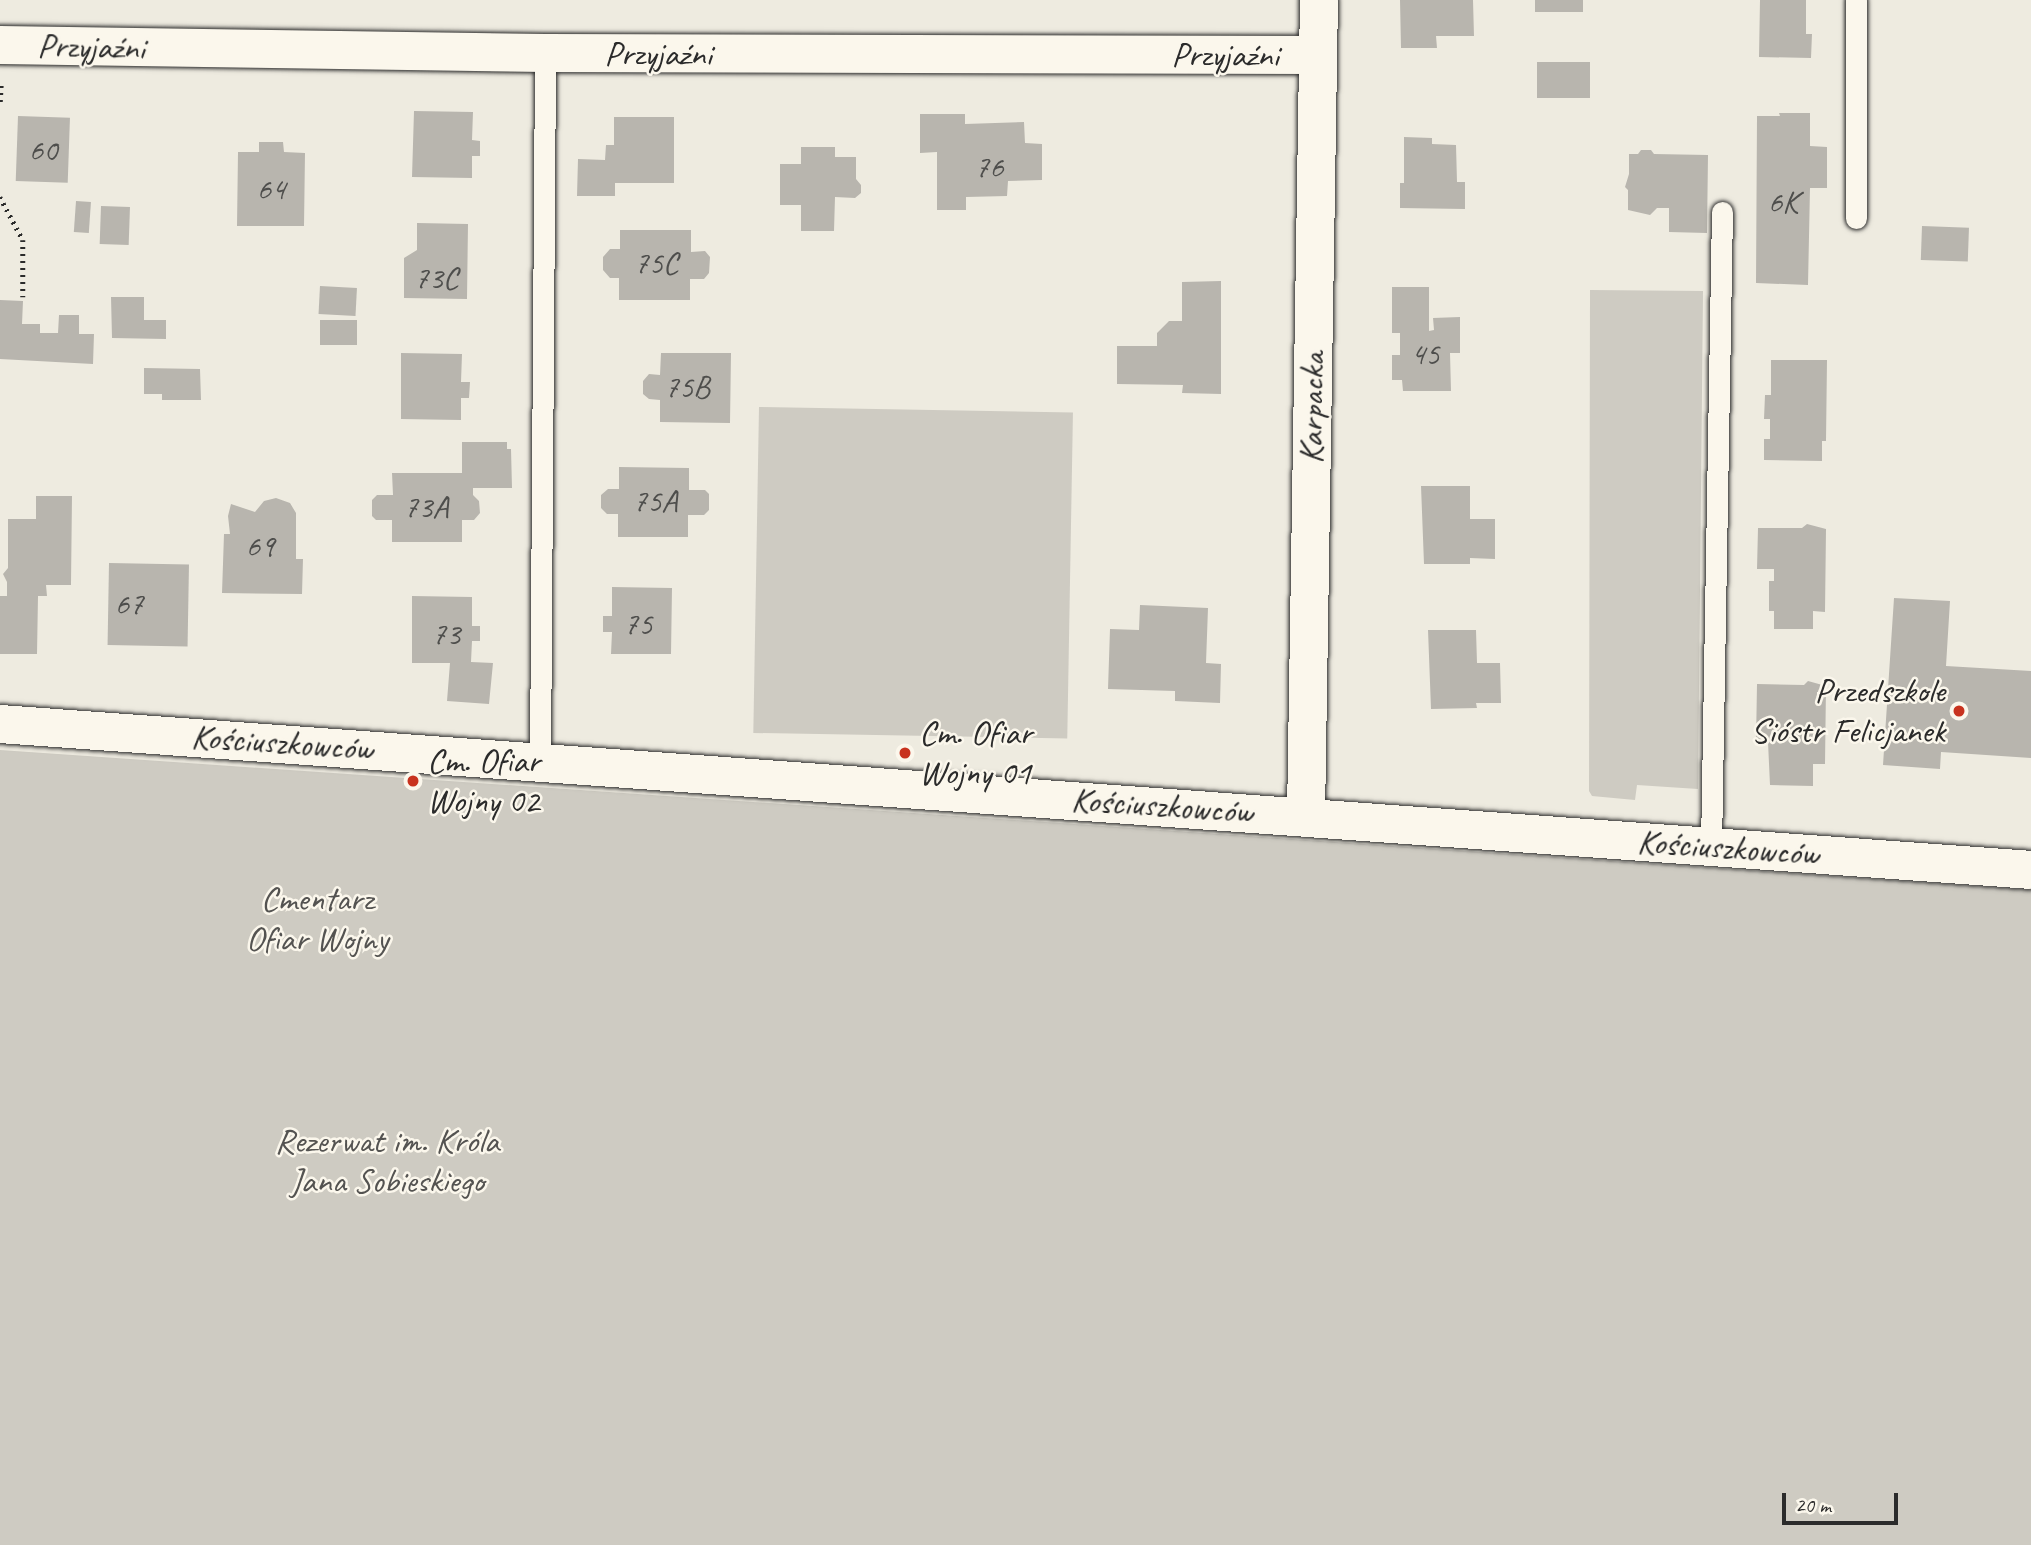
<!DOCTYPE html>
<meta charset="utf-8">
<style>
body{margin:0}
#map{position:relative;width:2031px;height:1545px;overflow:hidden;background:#eeebe0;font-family:Caveat,sans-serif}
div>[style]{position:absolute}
.green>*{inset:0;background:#cecbc2;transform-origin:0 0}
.building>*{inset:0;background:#b8b5ae;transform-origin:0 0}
.path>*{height:4.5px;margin-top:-2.25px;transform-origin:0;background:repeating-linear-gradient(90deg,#2b2b2b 0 2px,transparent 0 7px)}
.roads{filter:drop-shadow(0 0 2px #2b2b2b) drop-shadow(0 0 2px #2b2b2b)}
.service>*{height:21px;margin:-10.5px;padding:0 10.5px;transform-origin:10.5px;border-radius:10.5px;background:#fbf7ec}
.minor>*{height:38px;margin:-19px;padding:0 19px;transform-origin:19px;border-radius:19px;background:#fbf7ec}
.tertiary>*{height:38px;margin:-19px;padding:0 19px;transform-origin:19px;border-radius:19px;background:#fbf7ec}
.dots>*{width:19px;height:19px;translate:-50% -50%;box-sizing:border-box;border:4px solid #fbf7ec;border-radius:50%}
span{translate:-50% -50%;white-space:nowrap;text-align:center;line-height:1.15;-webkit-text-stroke:5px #fbf7ec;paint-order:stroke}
.number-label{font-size:32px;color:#4e4e4c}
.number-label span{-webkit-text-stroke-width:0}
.street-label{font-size:35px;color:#2b2b2b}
.poi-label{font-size:35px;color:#2b2b2b}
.right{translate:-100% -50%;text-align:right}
.left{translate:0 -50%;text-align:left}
.park-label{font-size:35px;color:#545351}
.scale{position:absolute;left:1782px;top:1493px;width:116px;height:32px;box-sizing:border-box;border:4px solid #2b2b2b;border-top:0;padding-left:9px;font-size:21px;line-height:24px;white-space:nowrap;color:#2b2b2b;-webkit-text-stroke:5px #fbf7ec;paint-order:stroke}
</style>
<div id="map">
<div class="green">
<div style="clip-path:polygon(1590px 290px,1703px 291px,1698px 789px,1637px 785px,1635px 800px,1592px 796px,1589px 791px)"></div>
<div style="left:759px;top:407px;width:314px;height:326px;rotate:1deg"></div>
<div style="clip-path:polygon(0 750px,2031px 890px,2031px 1545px,0 1545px)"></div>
</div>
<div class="building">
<div style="clip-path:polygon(1400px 0,1473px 0,1474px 36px,1436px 36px,1437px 48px,1401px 48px)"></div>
<div style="left:1535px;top:0;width:48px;height:12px"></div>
<div style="clip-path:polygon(1760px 0,1806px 0,1806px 34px,1812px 34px,1811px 58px,1759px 57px)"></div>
<div style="left:1590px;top:62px;width:36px;height:53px;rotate:90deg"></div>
<div style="clip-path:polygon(414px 111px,473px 112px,472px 140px,480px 141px,480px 156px,472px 156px,472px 178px,412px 177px)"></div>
<div style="clip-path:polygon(1779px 113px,1810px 113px,1810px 146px,1827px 147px,1827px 188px,1810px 188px,1808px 285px,1756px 283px,1757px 116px,1780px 116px)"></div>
<div style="clip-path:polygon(920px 114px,965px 114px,965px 124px,1024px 122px,1025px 143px,1042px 144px,1042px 180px,1008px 181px,1007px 196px,966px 197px,966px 210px,937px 210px,937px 152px,920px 153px)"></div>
<div style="left:18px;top:116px;width:52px;height:65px;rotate:2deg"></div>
<div style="clip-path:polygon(614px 117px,674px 117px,674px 183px,615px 183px,615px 196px,577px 196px,578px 159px,605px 160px,606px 145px,614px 145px)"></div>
<div style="clip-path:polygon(1404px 137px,1432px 138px,1432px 144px,1456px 145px,1457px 182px,1465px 182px,1465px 209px,1400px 208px,1400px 183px,1404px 183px)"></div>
<div style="clip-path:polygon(259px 142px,283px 142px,284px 152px,305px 153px,304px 226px,237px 226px,238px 152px,259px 152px)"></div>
<div style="clip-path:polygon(801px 147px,835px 147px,835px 157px,856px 157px,856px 179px,861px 185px,861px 193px,855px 198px,835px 197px,834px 231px,801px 231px,801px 205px,780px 205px,780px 164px,801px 164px)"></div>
<div style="clip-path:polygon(1641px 150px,1651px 150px,1654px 154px,1708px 155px,1707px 233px,1669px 232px,1669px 208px,1657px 208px,1650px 215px,1628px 210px,1628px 190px,1625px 187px,1629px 174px,1629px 154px,1638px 154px)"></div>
<div style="left:76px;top:201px;width:15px;height:31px;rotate:4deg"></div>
<div style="left:101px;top:206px;width:29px;height:38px;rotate:2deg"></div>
<div style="clip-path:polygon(417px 223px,468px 224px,467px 299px,404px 298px,404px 258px,417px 250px)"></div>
<div style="left:1922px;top:226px;width:47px;height:34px;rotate:2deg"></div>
<div style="clip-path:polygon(620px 230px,691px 230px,691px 252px,705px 251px,710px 257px,709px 273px,704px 279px,690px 279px,690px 300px,619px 300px,619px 278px,610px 278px,603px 270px,603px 257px,610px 249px,620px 249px)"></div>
<div style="clip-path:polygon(1221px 281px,1221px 394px,1182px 393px,1183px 385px,1117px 384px,1117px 346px,1157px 346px,1157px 333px,1169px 321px,1182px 321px,1182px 282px)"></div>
<div style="left:320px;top:286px;width:37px;height:28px;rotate:3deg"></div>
<div style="clip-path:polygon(1392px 287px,1429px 287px,1429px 331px,1434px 330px,1433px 318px,1460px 317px,1460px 353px,1450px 353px,1451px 391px,1403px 391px,1402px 380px,1392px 380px,1392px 355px,1400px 355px,1400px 333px,1392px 333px)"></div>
<div style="clip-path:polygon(111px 297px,144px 297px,144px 320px,166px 320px,166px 339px,112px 338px)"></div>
<div style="clip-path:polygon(0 300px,23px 301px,22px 324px,40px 324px,40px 333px,58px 333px,59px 315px,79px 315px,79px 334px,94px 334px,93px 364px,0 359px)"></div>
<div style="left:320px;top:320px;width:37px;height:25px"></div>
<div style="clip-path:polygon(401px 353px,462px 354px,461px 382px,470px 382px,469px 398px,461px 398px,461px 420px,401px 419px)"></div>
<div style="clip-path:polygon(661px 353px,731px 353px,730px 423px,660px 422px,660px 400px,649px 399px,643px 394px,643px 381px,649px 374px,660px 375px)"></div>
<div style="clip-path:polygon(1771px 360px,1827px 360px,1826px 441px,1822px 441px,1822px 461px,1764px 460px,1764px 439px,1770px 439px,1770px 419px,1764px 419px,1765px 395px,1771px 395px)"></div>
<div style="clip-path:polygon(144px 368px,200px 369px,201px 400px,162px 400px,162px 394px,144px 394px)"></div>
<div style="clip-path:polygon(462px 442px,507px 442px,507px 449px,511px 449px,512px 488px,473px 488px,473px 495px,479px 501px,480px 513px,474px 520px,462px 520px,462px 542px,392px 542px,392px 520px,376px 520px,372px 516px,372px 500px,377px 495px,393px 495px,392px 473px,462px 473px)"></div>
<div style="clip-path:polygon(619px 467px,689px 468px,689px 490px,705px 490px,709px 494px,709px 510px,704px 515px,688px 515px,688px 537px,618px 537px,618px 514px,607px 514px,601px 508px,601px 495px,608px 489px,619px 489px)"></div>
<div style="clip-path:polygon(1421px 486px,1470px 486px,1470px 519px,1495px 519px,1495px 559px,1470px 558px,1470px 564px,1424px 564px)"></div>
<div style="clip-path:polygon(36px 496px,72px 496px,71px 585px,46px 585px,47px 596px,38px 596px,37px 654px,0 654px,0 596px,7px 596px,7px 582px,3px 574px,8px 568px,8px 519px,36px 519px)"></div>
<div style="clip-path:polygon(276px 498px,290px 503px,296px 513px,296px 559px,303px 559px,302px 594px,222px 593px,224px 534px,230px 534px,228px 516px,231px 504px,255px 512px,264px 501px)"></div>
<div style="clip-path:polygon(1807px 524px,1826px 529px,1825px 612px,1813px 611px,1813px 629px,1774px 629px,1774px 611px,1769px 611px,1769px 581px,1774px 581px,1774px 569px,1757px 569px,1758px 528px,1802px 528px)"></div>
<div style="left:109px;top:563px;width:80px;height:82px;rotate:1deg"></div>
<div style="clip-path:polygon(612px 587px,672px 588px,671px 654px,611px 654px,612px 632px,603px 632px,603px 616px,612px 616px)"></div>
<div style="clip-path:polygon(412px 596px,472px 597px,472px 626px,480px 626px,480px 641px,472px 641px,471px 662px,493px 663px,489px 704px,447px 701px,450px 663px,412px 663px)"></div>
<div style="clip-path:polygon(1894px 598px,1950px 601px,1946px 666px,2031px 671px,2031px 758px,1941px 752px,1940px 769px,1883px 765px)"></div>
<div style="clip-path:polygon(1140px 605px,1208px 608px,1206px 663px,1221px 664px,1220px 703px,1175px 701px,1175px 691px,1108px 689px,1110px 629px,1139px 630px)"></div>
<div style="clip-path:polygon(1428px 630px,1476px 630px,1477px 663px,1500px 663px,1501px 703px,1476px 703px,1477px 708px,1431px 709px)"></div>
<div style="clip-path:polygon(1808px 681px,1826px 686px,1825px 764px,1813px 764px,1813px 786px,1770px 785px,1768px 742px,1756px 742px,1757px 684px,1804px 685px)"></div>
</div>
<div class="path">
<div style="left:0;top:102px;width:20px;rotate:-87deg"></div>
<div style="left:0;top:197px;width:49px;rotate:61.9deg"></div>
<div style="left:23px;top:240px;width:57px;rotate:90deg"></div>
</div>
<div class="roads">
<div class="service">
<div style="left:1856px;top:218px;width:218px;rotate:-90deg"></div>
<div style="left:540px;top:760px;width:707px;rotate:-89.59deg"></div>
<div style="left:1711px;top:847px;width:635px;rotate:-89.01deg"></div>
</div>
<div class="minor">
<div style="left:0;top:45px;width:545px;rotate:0.84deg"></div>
<div style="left:545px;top:53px;width:771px;rotate:0.15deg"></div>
<div style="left:1306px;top:817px;width:817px;rotate:-89.09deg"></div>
</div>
<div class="tertiary">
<div style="left:0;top:724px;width:2036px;rotate:4.11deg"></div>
</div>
</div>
<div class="dots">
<div style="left:1959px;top:711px;background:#c8321e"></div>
<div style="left:905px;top:753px;background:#c8321e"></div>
<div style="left:413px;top:781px;background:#c8321e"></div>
</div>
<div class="number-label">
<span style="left:43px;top:150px">60</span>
<span style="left:989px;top:167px">76</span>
<span style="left:271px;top:189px">64</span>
<span style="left:1783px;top:202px">6K</span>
<span style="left:656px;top:263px">75C</span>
<span style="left:436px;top:278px">73C</span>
<span style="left:1425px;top:354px">45</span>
<span style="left:687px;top:387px">75B</span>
<span style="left:655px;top:501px">75A</span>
<span style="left:426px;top:507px">73A</span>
<span style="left:260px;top:546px">69</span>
<span style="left:129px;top:604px">67</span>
<span style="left:638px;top:624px">75</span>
<span style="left:446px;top:634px">73</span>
</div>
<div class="street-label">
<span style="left:91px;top:47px;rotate:1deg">Przyjaźni</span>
<span style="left:658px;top:54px">Przyjaźni</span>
<span style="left:1225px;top:55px">Przyjaźni</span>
<span style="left:1312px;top:408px;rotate:-89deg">Karpacka</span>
<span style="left:282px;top:743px;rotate:4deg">Kościuszkowców</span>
<span style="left:1162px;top:806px;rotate:4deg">Kościuszkowców</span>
<span style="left:1728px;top:848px;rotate:4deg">Kościuszkowców</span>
</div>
<div class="poi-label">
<span class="right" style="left:1945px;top:711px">Przedszkole<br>Sióstr Felicjanek</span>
<span class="left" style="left:919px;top:753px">Cm. Ofiar<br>Wojny 01</span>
<span class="left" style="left:427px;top:781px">Cm. Ofiar<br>Wojny 02</span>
</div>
<div class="park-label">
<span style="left:317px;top:919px">Cmentarz<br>Ofiar Wojny</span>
<span style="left:387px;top:1161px">Rezerwat im. Króla<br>Jana Sobieskiego</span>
</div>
<div class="scale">20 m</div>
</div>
